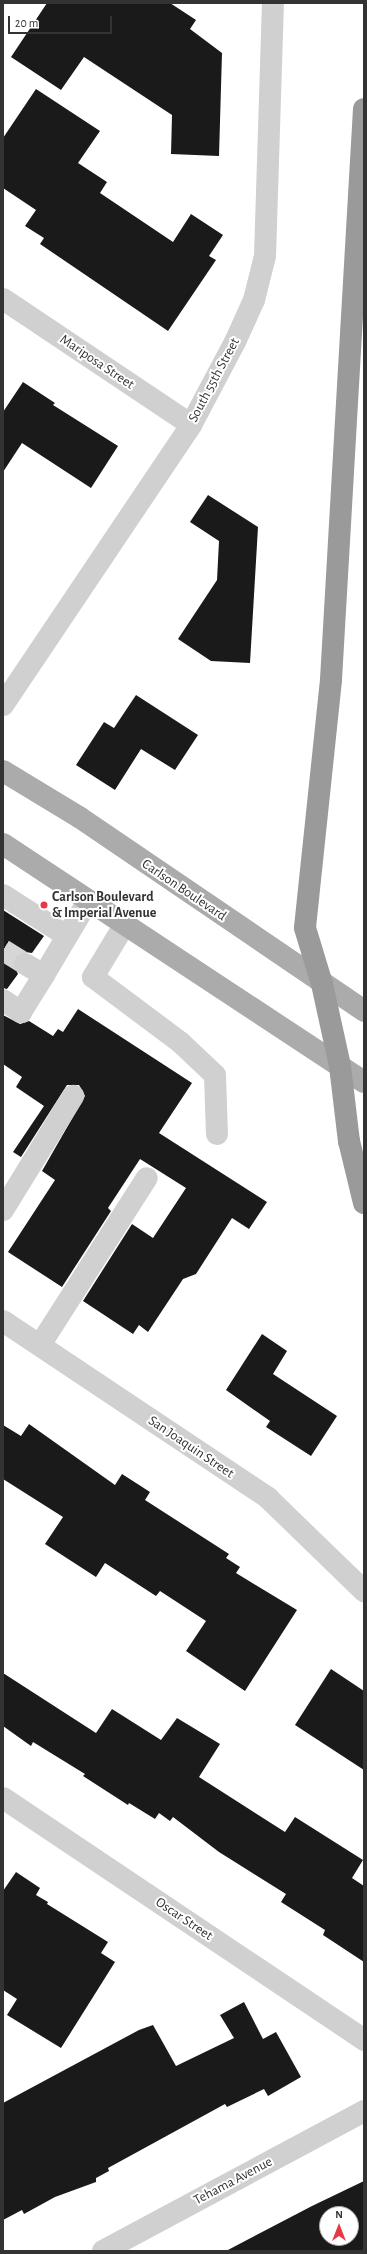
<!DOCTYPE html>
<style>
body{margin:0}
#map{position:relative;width:367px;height:2254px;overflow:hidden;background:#fff;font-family:"Alegreya Sans",sans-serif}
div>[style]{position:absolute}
.building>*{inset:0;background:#1a1a1a}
.minor-tunnel>*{height:22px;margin-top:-11px;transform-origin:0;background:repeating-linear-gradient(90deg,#d6d6d6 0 22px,transparent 0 33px)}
.minor>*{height:22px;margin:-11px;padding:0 11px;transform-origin:11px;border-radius:11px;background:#d0d0d0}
.major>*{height:22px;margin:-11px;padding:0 11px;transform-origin:11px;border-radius:11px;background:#ababab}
.highway>*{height:22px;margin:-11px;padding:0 11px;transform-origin:11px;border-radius:11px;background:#9a9a9a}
.dots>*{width:11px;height:11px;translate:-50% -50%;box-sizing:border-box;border:2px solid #fff;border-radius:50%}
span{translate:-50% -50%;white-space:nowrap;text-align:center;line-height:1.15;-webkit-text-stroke:4px #fff;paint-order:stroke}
.street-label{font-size:14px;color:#333}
.poi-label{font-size:14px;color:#333;font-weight:700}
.left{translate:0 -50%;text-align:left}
.frame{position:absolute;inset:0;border:4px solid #333;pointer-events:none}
.north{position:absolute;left:319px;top:2206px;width:40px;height:40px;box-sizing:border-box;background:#fff;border:1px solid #adadad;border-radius:50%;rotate:0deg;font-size:11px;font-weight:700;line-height:16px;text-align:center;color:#333}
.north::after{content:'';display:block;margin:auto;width:14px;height:18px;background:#e63946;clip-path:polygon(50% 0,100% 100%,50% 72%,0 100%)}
.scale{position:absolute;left:8px;top:16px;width:104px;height:18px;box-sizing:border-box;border:2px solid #333;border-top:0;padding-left:5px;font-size:12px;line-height:14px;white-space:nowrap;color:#333;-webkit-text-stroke:3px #fff;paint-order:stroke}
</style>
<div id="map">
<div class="building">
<div style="clip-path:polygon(47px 3px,170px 3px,196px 20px,190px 29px,222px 53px,219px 156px,171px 154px,172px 115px,84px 57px,61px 90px,11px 57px)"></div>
<div style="clip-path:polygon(36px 89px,100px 131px,78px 163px,107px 182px,100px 193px,173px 242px,191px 214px,223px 235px,209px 256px,216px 260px,168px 331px,40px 244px,44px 238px,25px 226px,36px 210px,3px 188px,3px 138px)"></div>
<div style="clip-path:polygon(23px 382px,55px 403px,53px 405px,118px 446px,91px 488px,22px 443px,3px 472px,3px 412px)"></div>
<div style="clip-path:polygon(208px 495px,258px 527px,250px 663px,211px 661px,178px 639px,217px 580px,219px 541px,190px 522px)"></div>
<div style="clip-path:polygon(136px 695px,198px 735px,175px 770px,141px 749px,115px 790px,76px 765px,104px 722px,114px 728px)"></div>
<div style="clip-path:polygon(3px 910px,44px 936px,32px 953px,25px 952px,14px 957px,13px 964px,18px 974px,7px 989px,3px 988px)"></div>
<div style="clip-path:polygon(78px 1009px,192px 1083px,159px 1133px,267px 1202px,249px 1229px,232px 1218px,196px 1274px,183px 1279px,148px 1332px,139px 1325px,133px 1334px,83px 1301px,132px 1224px,153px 1238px,186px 1188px,140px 1159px,108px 1208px,111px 1211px,62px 1287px,8px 1252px,55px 1180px,42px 1171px,85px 1096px,79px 1085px,67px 1085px,21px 1157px,13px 1152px,44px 1106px,16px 1087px,22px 1077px,3px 1064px,3px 1015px,20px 1024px,29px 1021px,53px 1036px,58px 1029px,63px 1032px)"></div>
<div style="clip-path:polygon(262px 1334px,287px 1351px,273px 1374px,337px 1416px,311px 1456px,266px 1427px,270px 1421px,226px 1390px)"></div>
<div style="clip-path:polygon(29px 1424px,115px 1485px,122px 1474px,150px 1492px,145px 1500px,229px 1554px,226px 1558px,240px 1567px,236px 1573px,297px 1610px,245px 1691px,186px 1651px,206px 1621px,160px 1591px,156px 1596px,105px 1563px,96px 1577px,45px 1544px,63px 1517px,3px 1479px,3px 1425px,21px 1436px)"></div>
<div style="clip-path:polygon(331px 1669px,364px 1691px,364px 1770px,295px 1725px)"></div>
<div style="clip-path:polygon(3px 1673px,96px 1733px,112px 1709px,161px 1740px,177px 1718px,220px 1744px,199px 1777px,285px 1832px,295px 1817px,363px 1860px,352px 1878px,364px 1886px,364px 1962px,323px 1935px,325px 1930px,281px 1902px,286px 1894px,219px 1852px,173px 1817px,170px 1821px,159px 1813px,155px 1819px,129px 1803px,128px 1805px,83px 1776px,85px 1774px,33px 1742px,31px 1746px,3px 1726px)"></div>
<div style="clip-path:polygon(16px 1872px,40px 1888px,36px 1895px,48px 1902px,47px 1904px,108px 1942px,101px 1953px,115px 1962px,61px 2048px,7px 2015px,17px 1999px,3px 1990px,3px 1891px)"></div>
<div style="clip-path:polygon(244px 2002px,263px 2039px,276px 2032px,301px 2077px,268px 2096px,264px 2089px,227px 2107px,225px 2104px,108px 2168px,109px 2171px,96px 2178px,96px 2182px,55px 2197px,24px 2214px,22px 2210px,3px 2220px,3px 2103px,139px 2030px,153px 2025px,176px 2066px,234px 2038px,220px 2015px)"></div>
<div style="clip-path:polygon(evenodd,364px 2181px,364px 2251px,226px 2251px,312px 2206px,364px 2181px,327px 2214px,351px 2214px,351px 2238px,327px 2238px,327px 2214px)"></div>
</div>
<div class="minor-tunnel">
<div style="left:3px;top:950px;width:26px;rotate:32deg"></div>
</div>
<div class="minor">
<div style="left:3px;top:299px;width:226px;rotate:33.8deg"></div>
<div style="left:3px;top:705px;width:337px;rotate:-56.1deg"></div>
<div style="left:191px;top:425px;width:94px;rotate:-62.1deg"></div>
<div style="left:235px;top:342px;width:46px;rotate:-65.7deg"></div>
<div style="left:254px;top:300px;width:45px;rotate:-76deg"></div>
<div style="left:265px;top:256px;width:253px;rotate:-88.2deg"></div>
<div style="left:3px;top:895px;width:76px;rotate:32.6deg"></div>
<div style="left:125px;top:924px;width:62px;rotate:121.1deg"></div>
<div style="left:93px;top:977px;width:109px;rotate:36.8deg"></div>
<div style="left:180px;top:1042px;width:48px;rotate:43.3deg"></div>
<div style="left:215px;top:1075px;width:59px;rotate:88.1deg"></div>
<div style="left:25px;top:964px;width:22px;rotate:30deg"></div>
<div style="left:44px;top:975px;width:86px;rotate:-59.3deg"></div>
<div style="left:3px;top:1000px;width:22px;rotate:34deg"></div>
<div style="left:21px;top:1012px;width:44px;rotate:-58.1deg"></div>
<div style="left:3px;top:1210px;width:134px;rotate:-58.4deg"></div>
<div style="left:3px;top:1321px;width:319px;rotate:33.7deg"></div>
<div style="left:268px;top:1498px;width:134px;rotate:44.1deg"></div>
<div style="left:40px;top:1345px;width:198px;rotate:-57.4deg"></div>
<div style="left:3px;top:1798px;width:435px;rotate:33.8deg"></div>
<div style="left:103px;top:2251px;width:296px;rotate:-28.2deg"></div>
</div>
<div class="major">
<div style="left:3px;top:771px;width:89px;rotate:31.2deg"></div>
<div style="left:79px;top:817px;width:345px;rotate:34.2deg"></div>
<div style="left:3px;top:844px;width:432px;rotate:33.4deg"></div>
</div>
<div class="highway">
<div style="left:364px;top:109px;width:572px;rotate:93.31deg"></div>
<div style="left:331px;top:680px;width:249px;rotate:96deg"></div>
<div style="left:305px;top:928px;width:59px;rotate:73.1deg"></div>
<div style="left:322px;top:984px;width:84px;rotate:77.6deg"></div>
<div style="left:340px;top:1066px;width:76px;rotate:83.2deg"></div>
<div style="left:349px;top:1141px;width:64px;rotate:76.4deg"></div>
</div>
<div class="dots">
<div style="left:44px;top:905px;background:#e63946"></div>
</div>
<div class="street-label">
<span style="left:97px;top:362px;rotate:34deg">Mariposa Street</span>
<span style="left:214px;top:380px;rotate:-62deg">South 55th Street</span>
<span style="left:184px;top:890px;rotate:34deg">Carlson Boulevard</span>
<span style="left:191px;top:1447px;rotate:34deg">San Joaquin Street</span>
<span style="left:184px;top:1919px;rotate:34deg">Oscar Street</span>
<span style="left:233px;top:2181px;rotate:-28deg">Tehama Avenue</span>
</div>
<div class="poi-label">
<span class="left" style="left:52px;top:905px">Carlson Boulevard<br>&amp; Imperial Avenue</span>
</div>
<div class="frame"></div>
<div class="north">N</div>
<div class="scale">20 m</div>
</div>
